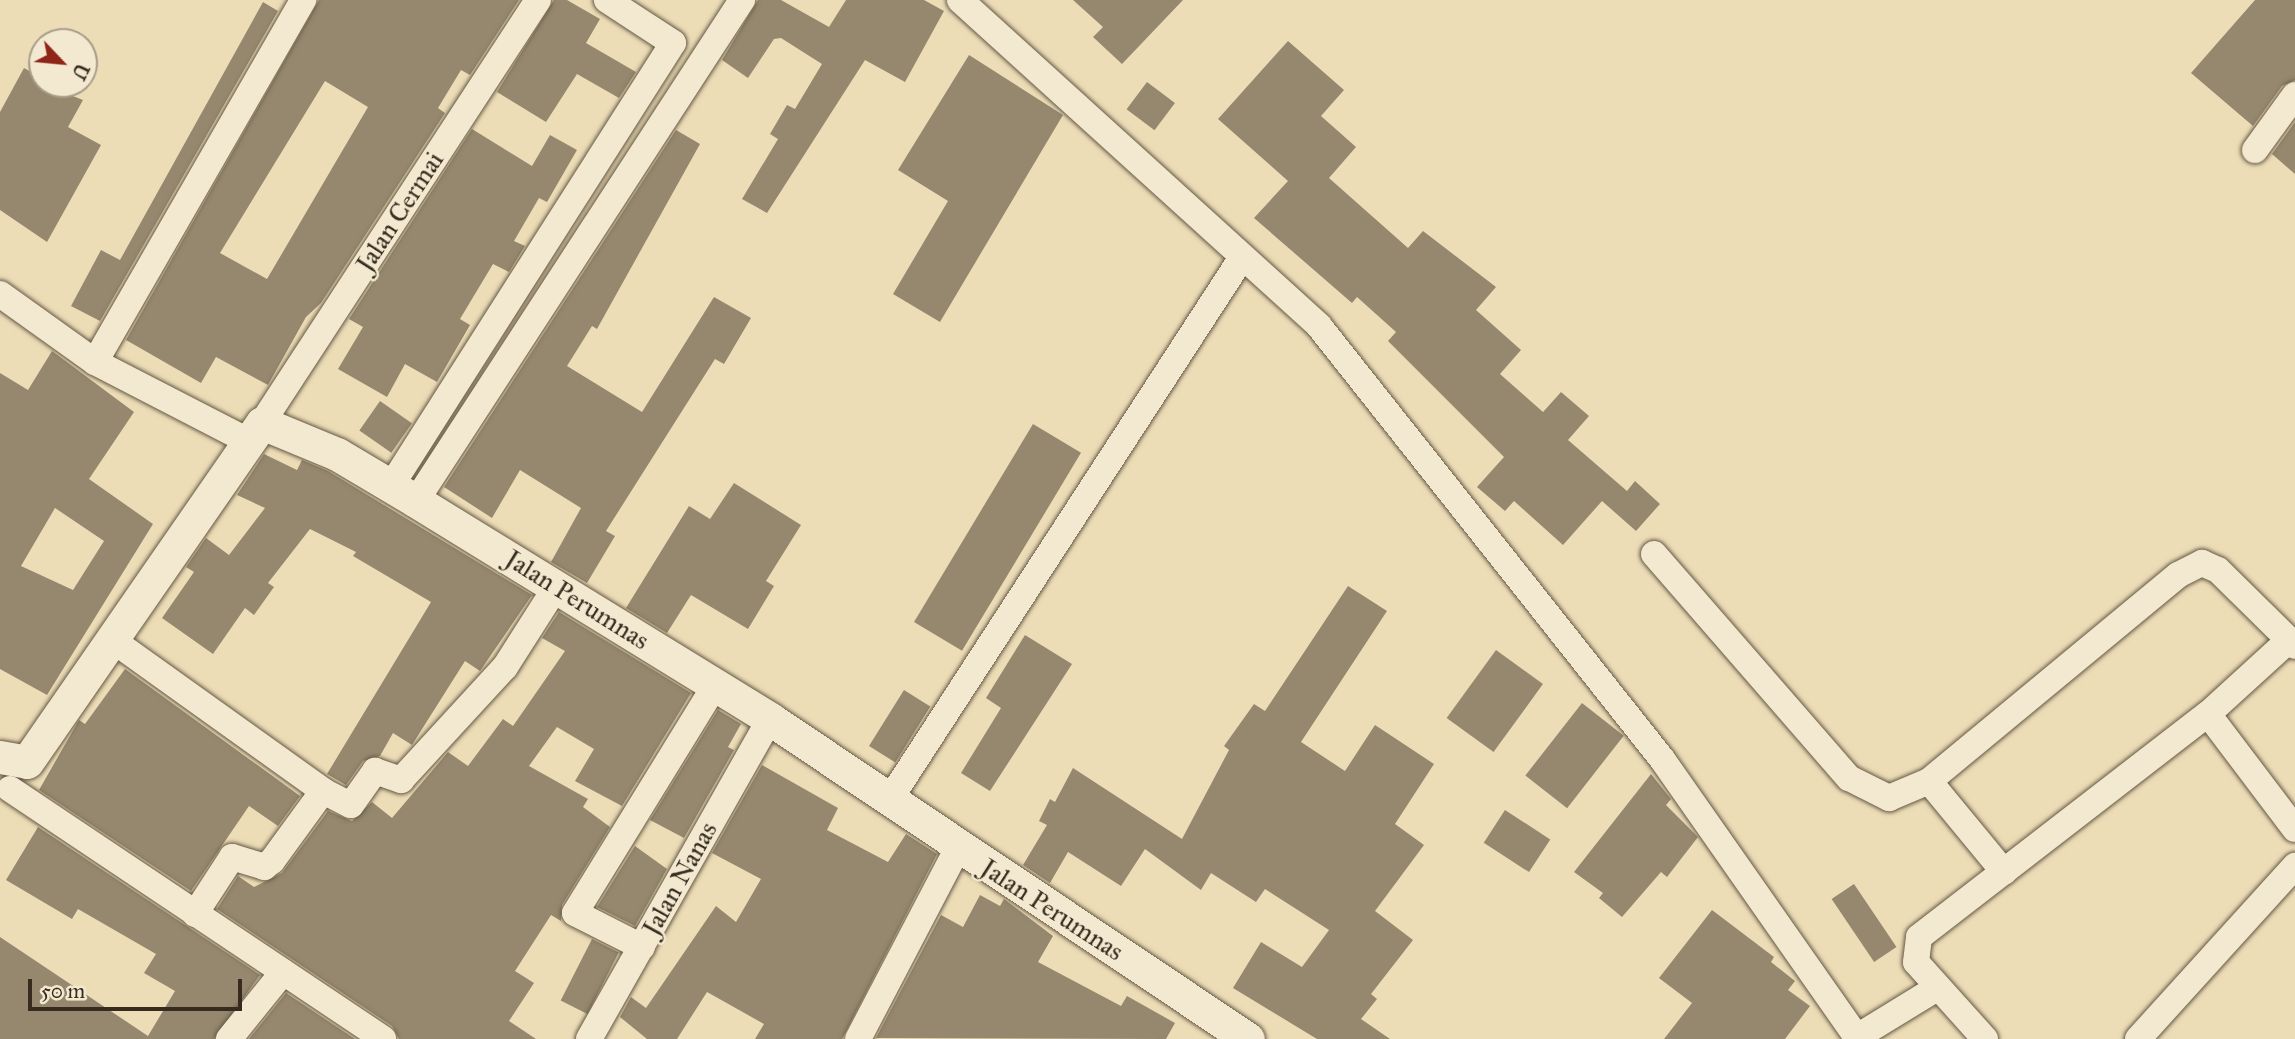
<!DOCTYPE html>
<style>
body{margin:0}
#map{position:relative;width:2295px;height:1039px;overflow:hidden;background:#edddb7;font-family:"IM FELL Great Primer",serif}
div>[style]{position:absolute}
.building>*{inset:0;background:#95886e;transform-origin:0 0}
.roads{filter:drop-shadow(0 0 2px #645844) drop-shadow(0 0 2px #645844)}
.minor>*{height:26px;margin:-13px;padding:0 13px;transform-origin:13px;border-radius:13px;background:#f3e9d0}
.tertiary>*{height:33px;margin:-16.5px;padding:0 16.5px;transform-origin:16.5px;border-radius:16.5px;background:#f3e9d0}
span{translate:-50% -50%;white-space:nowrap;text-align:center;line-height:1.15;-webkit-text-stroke:5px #f3e9d0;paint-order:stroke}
.street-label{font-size:26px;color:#362b1e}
.north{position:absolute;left:28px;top:28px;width:70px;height:70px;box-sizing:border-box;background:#f3e9d0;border:2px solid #a79d89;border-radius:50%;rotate:116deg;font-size:19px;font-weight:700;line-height:28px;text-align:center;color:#362b1e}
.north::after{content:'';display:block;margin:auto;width:24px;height:32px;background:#8f2418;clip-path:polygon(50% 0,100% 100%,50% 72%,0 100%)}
.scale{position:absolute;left:28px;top:979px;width:214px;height:32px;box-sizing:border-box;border:4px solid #362b1e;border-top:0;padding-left:9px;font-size:21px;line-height:24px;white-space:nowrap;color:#362b1e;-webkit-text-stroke:5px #f3e9d0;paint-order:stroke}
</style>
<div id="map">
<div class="building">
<div style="clip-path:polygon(evenodd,319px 0,519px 0,470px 75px,461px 70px,438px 108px,445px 113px,321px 303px,306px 317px,268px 385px,216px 357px,201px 383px,126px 340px,319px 0,325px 81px,368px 107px,267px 279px,220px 253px,325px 81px)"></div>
<div style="clip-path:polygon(554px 0,567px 0,600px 19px,586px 43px,636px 72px,619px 98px,577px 74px,546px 122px,497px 92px)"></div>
<div style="clip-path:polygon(758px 0,781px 0,829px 27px,846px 0,924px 0,944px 11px,905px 82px,865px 60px,767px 213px,742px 199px,778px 139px,770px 134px,787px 105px,795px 109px,822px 64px,781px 38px,774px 39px,748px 78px,722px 60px)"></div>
<div style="clip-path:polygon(1073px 0,1183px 0,1122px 64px,1093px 37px,1103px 27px)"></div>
<div style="clip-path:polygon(2255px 0,2295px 0,2295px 80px,2282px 86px,2253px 126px,2191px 73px)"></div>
<div style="clip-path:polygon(263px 2px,278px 11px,100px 321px,71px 306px,101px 250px,120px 260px)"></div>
<div style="clip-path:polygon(1288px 41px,1344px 90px,1321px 116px,1356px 147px,1329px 178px,1408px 248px,1423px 231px,1496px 287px,1476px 310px,1521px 350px,1500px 374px,1543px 412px,1561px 392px,1589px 416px,1568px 440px,1627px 491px,1635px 481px,1660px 504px,1636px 531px,1602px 501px,1563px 545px,1514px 501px,1505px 511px,1477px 487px,1504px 457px,1388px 341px,1396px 332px,1357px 297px,1352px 303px,1254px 218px,1288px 181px,1218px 119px)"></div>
<div style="clip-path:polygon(969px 55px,1063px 115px,940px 322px,893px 294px,948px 201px,898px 170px)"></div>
<div style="clip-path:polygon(24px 68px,42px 78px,42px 84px,83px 100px,68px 127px,101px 145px,47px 242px,0 210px,0 112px)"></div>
<div style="left:1147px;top:82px;width:35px;height:34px;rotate:37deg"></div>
<div style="clip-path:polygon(2295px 122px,2295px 174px,2272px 154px)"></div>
<div style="clip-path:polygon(472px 129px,532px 166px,550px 135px,577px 150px,547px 202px,539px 198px,514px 241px,525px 246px,509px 272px,493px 264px,460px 319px,470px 325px,437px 382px,405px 364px,387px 397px,338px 369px,363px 327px,349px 319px)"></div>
<div style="clip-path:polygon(676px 130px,700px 144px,597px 329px,592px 326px,567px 366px,642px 412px,714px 297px,751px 318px,724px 364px,715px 359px,606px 531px,615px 536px,587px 583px,551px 562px,581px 508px,520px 470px,492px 518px,444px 487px)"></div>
<div style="clip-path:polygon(evenodd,52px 351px,134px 412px,89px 479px,153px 524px,47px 695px,0 669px,0 373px,28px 390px,52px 351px,55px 508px,104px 541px,73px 590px,21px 566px,55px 508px)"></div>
<div style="left:380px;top:401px;width:39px;height:36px;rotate:35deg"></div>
<div style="left:1033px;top:424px;width:56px;height:231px;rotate:31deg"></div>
<div style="clip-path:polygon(264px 454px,297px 470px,302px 460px,328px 471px,532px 595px,480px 671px,465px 661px,412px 745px,393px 733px,380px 756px,363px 761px,346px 785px,327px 774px,431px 602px,353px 556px,356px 552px,310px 529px,268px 583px,274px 587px,254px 615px,245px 608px,213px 654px,162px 618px,194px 572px,186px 567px,206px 538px,229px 555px,265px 508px,237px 495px)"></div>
<div style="clip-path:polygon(734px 483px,801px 525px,766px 581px,774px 586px,748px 629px,691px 595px,667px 633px,626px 608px,689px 506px,710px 519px)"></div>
<div style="clip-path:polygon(1348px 586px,1387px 611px,1301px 742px,1345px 771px,1375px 725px,1434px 764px,1395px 824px,1424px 845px,1375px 911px,1413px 940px,1371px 994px,1377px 999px,1361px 1019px,1390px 1039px,1317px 1039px,1233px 988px,1261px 942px,1302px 967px,1329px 930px,1265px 889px,1256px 902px,1211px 873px,1201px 890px,1145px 849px,1121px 886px,1068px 852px,1050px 883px,1023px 865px,1047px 825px,1039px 821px,1050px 799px,1055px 802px,1073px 768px,1182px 839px,1229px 750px,1224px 746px,1254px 704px,1265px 711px)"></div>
<div style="clip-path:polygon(559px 612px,691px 693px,622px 806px,575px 781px,594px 749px,557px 727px,529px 766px,588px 799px,583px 807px,610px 827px,562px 905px,561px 921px,551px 915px,515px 971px,534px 983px,509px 1021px,536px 1039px,399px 1039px,392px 1026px,217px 909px,238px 876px,254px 887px,282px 873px,328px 811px,352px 821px,372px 802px,392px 818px,448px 752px,468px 766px,503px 719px,513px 726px,565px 651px,542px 638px)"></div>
<div style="clip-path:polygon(1025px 635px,1072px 664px,990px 791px,961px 773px,1001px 708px,986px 698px)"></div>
<div style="left:1496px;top:650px;width:58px;height:84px;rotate:36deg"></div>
<div style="clip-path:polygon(125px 669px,300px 796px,278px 826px,249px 806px,191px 891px,39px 790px,79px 720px,85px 724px)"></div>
<div style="left:904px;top:690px;width:31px;height:66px;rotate:32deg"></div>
<div style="left:1582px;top:703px;width:53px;height:92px;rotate:38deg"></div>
<div style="clip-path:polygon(718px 710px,741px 724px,728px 747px,734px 750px,684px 838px,650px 820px)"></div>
<div style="clip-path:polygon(762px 765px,838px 808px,827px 830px,888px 862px,906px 834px,937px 854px,842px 1039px,755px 1039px,764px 1024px,707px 992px,677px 1039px,647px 1039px,620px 1017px,631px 997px,646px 1008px,716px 906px,736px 922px,761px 879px,712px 853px)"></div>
<div style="clip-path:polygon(1651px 774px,1671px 799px,1666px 805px,1698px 837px,1667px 877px,1661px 872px,1622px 917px,1599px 898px,1603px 893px,1574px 872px)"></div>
<div style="left:1505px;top:810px;width:54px;height:39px;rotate:33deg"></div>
<div style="clip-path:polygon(38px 827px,260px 975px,214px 1039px,0 1039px,0 937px,148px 1036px,175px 991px,144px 973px,156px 954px,78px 909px,72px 919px,6px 880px)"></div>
<div style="clip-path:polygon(635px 846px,667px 869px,635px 926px,597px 907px)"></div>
<div style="left:1854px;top:884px;width:76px;height:27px;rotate:56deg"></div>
<div style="clip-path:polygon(980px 895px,1000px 906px,1004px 899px,1053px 936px,1038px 962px,1121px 1006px,1127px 996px,1175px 1023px,1166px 1039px,876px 1038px,941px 915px,963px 927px)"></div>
<div style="clip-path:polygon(1712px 910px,1774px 957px,1771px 962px,1795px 981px,1788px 990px,1810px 1006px,1785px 1039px,1664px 1039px,1692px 1003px,1659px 978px)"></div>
<div style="left:592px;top:939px;width:30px;height:69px;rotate:27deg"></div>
<div style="clip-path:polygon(286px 993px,355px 1039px,249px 1039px)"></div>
</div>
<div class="roads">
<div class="minor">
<div style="left:960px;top:0;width:485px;rotate:42.2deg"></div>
<div style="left:1319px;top:326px;width:552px;rotate:51.62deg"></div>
<div style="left:1662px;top:759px;width:340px;rotate:55deg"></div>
<div style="left:2255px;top:150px;width:68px;rotate:-54deg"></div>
<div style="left:0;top:294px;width:117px;rotate:35.6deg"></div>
<div style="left:95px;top:362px;width:172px;rotate:27.3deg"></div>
<div style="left:95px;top:362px;width:418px;rotate:-60.1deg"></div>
<div style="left:262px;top:423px;width:505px;rotate:-56.88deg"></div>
<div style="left:391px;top:486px;width:525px;rotate:-57.52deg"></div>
<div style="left:673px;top:43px;width:79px;rotate:-146.9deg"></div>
<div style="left:416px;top:501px;width:598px;rotate:-56.95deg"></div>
<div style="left:1654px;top:554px;width:297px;rotate:49deg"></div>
<div style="left:1849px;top:778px;width:45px;rotate:26.6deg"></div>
<div style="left:1889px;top:798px;width:43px;rotate:-23deg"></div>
<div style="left:111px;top:639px;width:261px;rotate:35.6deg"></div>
<div style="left:323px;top:791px;width:31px;rotate:27deg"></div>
<div style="left:351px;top:805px;width:42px;rotate:-54.8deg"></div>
<div style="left:375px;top:771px;width:28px;rotate:19deg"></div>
<div style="left:401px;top:780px;width:154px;rotate:-47.4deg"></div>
<div style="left:505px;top:667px;width:95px;rotate:-57.5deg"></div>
<div style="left:2208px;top:714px;width:110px;rotate:-42.4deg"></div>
<div style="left:10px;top:789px;width:449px;rotate:33.8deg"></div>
<div style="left:890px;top:799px;width:644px;rotate:-56.98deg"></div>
<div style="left:2004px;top:872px;width:118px;rotate:-129.5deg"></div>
<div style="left:1929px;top:781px;width:323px;rotate:-39.6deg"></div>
<div style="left:2178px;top:575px;width:27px;rotate:-27deg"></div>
<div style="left:2202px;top:563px;width:17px;rotate:24deg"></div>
<div style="left:2218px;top:570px;width:108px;rotate:44.6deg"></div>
<div style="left:195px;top:914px;width:68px;rotate:-57deg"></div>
<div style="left:232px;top:857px;width:34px;rotate:17deg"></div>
<div style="left:264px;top:867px;width:10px;rotate:-37deg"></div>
<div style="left:272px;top:861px;width:87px;rotate:-53.9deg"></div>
<div style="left:642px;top:947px;width:75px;rotate:-153.1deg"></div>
<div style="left:575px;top:913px;width:268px;rotate:-58.4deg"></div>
<div style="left:1857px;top:1037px;width:94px;rotate:-31.5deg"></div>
<div style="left:229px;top:1039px;width:86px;rotate:-51.1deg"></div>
<div style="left:589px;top:1039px;width:368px;rotate:-60.5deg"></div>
<div style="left:858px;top:1039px;width:216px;rotate:-62.4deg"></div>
<div style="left:1985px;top:1039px;width:103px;rotate:-131.9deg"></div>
<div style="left:1916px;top:962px;width:25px;rotate:-83deg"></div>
<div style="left:1919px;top:937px;width:365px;rotate:-37.7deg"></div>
<div style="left:2208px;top:714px;width:144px;rotate:52.9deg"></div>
<div style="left:2138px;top:1039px;width:234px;rotate:-47.8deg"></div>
</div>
<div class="tertiary">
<div style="left:0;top:757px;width:27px;rotate:10deg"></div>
<div style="left:27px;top:762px;width:412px;rotate:-55.3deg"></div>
<div style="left:262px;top:423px;width:81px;rotate:22.5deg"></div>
<div style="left:337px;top:454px;width:92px;rotate:30.7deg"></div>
<div style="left:416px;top:501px;width:416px;rotate:31.6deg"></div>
<div style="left:770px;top:719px;width:575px;rotate:33.8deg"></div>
</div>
</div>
<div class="street-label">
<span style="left:400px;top:212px;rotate:-57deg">Jalan Cermai</span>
<span style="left:577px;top:600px;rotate:32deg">Jalan Perumnas</span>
<span style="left:680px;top:879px;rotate:-61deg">Jalan Nanas</span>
<span style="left:1052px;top:910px;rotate:33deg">Jalan Perumnas</span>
</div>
<div class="north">U</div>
<div class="scale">50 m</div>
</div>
